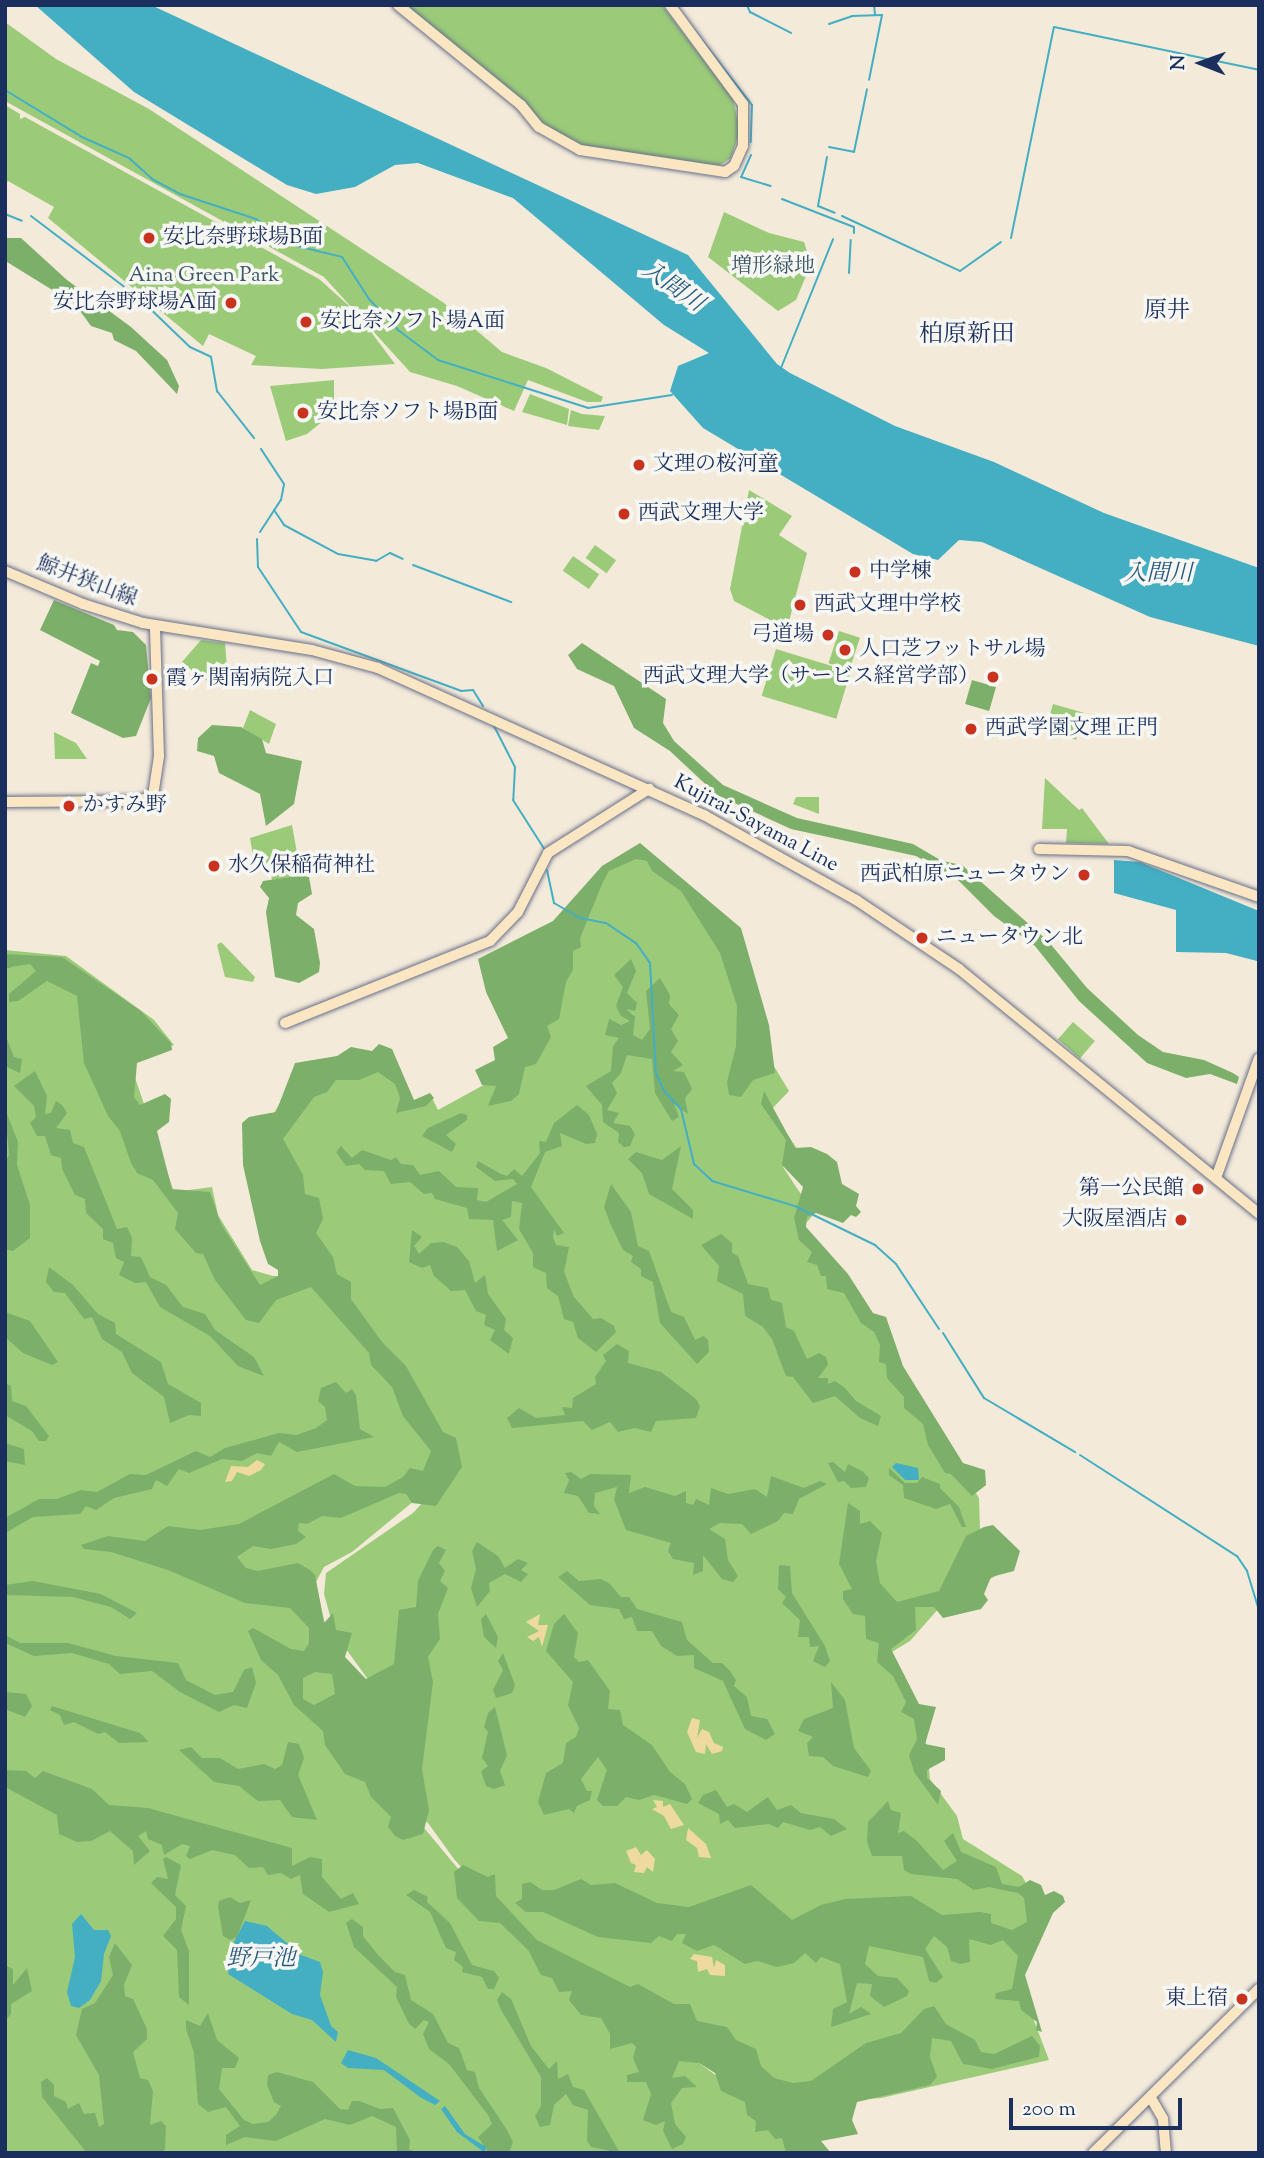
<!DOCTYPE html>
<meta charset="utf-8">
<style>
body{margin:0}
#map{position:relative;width:1264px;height:2158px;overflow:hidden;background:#f4eada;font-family:"Sorts Mill Goudy","Noto Serif JP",serif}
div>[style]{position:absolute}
.green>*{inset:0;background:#9bcb79;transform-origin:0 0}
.forest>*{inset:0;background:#7caf69;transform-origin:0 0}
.sand>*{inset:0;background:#eeda9e}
.water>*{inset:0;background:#44aec3}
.stream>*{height:2px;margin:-1px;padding:0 1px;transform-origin:1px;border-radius:1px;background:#44aec3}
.roads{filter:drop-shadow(0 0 2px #677089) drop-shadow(0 0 2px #677089)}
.secondary>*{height:10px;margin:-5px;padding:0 5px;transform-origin:5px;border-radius:5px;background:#fbe6c4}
.dots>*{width:19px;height:19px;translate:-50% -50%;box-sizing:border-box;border:4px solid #f6f6f2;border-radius:50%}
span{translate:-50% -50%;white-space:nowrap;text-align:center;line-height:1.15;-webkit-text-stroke:7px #f6f6f2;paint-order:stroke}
.poi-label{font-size:21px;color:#1b2f5e}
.left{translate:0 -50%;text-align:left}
.right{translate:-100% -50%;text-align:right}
.park-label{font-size:21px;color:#3b5665}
.street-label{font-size:21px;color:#1b2f5e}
.water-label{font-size:23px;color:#295b81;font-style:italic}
.neighbourhood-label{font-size:23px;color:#1b2f5e}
.quarter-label{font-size:24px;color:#1b2f5e}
.frame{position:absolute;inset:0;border:7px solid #1b2f5e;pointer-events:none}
.north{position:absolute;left:1166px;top:28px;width:70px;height:70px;-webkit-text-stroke:5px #f6f6f2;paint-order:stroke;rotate:271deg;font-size:19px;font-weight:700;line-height:28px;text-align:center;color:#1b2f5e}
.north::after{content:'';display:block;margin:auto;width:24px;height:32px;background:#1b2f5e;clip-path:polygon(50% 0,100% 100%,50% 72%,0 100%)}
.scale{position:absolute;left:1009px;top:2098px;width:173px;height:32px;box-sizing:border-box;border:4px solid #1b2f5e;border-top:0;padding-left:9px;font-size:21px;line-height:24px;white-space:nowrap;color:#1b2f5e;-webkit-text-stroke:5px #f6f6f2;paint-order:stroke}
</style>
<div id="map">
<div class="green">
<div style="clip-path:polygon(404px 5px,662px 5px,733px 99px,740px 131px,731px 158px,720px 165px,699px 166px,584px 146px,545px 125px,521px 99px)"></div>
<div style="clip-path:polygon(5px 22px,56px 59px,149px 109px,444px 303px,502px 352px,546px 368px,603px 397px,601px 402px,587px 402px,528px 380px,514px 411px,457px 386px,410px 372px,324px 277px,5px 101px)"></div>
<div style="clip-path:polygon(5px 105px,20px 114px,20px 119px,25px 117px,319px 279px,356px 312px,395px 364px,322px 369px,251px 365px,256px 356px,209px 334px,203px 346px,48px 218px,54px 207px,8px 181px,5px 185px)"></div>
<div style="clip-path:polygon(724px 212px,769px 233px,804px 242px,811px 264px,796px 300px,778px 311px,708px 257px)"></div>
<div style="clip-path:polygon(334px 380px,334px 399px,323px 421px,307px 434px,286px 441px,270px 386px)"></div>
<div style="clip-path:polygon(530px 394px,569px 409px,567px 425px,522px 412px)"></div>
<div style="clip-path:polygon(571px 410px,582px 414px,605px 416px,599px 430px,568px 426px)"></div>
<div style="clip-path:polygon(749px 490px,792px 516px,779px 535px,807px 553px,787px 629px,734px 601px,730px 589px)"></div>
<div style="left:595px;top:545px;width:26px;height:16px;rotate:36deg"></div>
<div style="left:573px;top:556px;width:32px;height:18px;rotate:35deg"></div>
<div style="left:839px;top:631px;width:22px;height:34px;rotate:18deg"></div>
<div style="clip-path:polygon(201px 640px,225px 643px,227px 668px,213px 685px,181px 663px)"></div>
<div style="left:776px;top:649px;width:78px;height:49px;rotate:17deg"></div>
<div style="left:1053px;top:704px;width:32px;height:28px;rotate:16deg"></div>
<div style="clip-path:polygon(250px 710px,276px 724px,269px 744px,243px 728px)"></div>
<div style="clip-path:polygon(54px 732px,76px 743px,87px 759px,55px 759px)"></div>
<div style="clip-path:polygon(1045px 778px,1079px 810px,1082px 808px,1109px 844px,1066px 843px,1067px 829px,1042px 829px)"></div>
<div style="clip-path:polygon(796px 797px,819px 797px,819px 814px,793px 804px)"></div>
<div style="clip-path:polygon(292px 825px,301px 875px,272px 880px,269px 865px,255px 868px,250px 838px)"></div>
<div style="clip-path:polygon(642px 851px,743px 941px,772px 1063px,789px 1091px,771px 1110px,800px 1153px,783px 1167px,814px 1214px,800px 1230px,825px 1254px,979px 1498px,980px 1530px,1015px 1565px,939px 1608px,910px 1641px,885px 1656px,924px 1724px,930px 1779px,957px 1816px,963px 1839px,1022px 1876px,1032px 1894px,1039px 1942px,1018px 1979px,1049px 2060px,881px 2098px,825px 2102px,786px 2096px,536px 1949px,454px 1859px,428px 1823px,389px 1787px,370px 1682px,335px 1634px,324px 1594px,326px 1573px,413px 1513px,452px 1471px,335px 1292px,266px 1126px,300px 1070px,393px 1055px,414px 1101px,430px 1094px,438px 1110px,500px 1076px,509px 1038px,554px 923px,603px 867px)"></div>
<div style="clip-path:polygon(221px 942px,255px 977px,253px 982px,225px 977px,217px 945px)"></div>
<div style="clip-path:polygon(5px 950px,66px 956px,154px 1020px,174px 1045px,130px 1063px,174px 1192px,212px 1187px,218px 1215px,252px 1270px,273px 1276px,315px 1276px,445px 1460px,431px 1487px,352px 1552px,324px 1567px,316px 1582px,324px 1620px,385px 1792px,425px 1829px,499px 1918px,823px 2153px,5px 2153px)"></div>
<div style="left:1073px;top:1022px;width:29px;height:23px;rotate:41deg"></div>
</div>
<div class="forest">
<div style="clip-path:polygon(5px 238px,21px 238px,67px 280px,131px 327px,167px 360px,179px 386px,177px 394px,136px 351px,114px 340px,112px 333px,91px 326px,75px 304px,7px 262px)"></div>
<div style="clip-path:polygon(54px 600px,114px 625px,117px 630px,133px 632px,146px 645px,151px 698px,136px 736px,123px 738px,71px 713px,91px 663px,98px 666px,100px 661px,40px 630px)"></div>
<div style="clip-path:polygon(582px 643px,666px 699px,663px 723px,674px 741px,723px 785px,797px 818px,913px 844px,942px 861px,962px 865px,1048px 941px,1087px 988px,1138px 1035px,1163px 1052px,1204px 1060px,1233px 1073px,1239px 1077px,1237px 1084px,1210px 1074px,1186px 1078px,1147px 1063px,1079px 1001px,1035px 946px,994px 916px,955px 877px,916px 856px,791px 829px,717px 795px,670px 751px,634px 728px,614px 686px,577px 669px,568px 655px)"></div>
<div style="left:972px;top:680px;width:25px;height:25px;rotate:16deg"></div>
<div style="clip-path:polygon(212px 725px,241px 727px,262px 739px,266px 753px,302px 761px,294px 804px,266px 826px,260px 794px,219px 773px,214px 756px,197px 751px,198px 738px)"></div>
<div style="clip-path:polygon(640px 843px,741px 928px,769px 1025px,775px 1073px,753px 1080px,741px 1097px,729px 1095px,727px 1082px,736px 1046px,737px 1006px,720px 953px,681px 891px,652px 871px,647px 861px,636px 859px,609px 871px,603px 882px,580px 938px,581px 947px,573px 951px,573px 970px,566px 982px,559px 1019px,547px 1026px,551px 1037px,536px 1064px,525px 1067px,519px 1094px,511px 1101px,488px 1106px,496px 1086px,482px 1085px,475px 1070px,495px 1060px,493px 1047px,508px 1038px,486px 992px,478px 959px,553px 921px,602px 866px)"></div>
<div style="clip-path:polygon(303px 875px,309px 877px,312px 894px,298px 903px,296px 915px,314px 929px,320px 963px,319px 972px,299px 983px,275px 977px,266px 912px,269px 898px,260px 887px,263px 881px)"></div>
<div style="clip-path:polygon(evenodd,5px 954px,62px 957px,141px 1011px,171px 1043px,172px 1050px,137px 1063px,134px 1097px,140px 1105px,165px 1094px,171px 1099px,169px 1122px,157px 1131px,172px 1189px,210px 1192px,221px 1224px,260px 1285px,278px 1276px,278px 1270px,268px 1264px,260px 1241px,243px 1165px,242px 1123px,249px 1117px,276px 1112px,295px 1063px,337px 1056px,351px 1047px,372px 1051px,379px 1044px,392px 1049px,414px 1100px,430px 1093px,434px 1098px,426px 1106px,396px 1113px,400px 1098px,395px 1084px,378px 1072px,359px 1080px,336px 1080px,327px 1092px,314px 1097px,283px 1139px,303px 1175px,305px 1194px,319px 1198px,323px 1219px,316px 1233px,333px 1257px,337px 1274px,351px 1282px,351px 1299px,382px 1342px,406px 1366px,443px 1432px,456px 1438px,462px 1467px,436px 1506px,412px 1503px,406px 1494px,399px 1493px,341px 1518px,322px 1516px,307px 1524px,299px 1523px,298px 1531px,306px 1537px,296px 1544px,271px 1549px,253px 1546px,237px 1557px,246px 1568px,258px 1571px,298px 1563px,310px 1570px,315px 1575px,324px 1623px,333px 1613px,336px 1630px,352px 1633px,345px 1657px,366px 1679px,394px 1664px,399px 1610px,416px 1607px,418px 1581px,433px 1550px,438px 1546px,446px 1550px,439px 1563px,445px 1571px,440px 1581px,448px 1588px,438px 1614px,440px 1639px,428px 1657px,433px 1682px,422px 1769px,429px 1810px,423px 1834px,403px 1840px,395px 1836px,388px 1827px,391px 1817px,371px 1797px,365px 1782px,345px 1774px,325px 1745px,323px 1731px,294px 1705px,278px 1675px,261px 1660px,248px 1631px,253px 1628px,291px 1649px,304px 1651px,309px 1643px,309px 1628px,290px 1608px,245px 1603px,168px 1570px,111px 1552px,84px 1549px,81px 1545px,108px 1536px,145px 1541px,168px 1526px,200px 1530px,239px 1524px,334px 1474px,355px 1486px,385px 1487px,403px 1477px,410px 1468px,423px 1471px,431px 1451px,403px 1416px,392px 1387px,371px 1365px,369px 1353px,311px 1287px,276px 1300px,259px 1323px,246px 1320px,215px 1280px,203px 1254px,196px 1253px,175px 1229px,178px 1213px,153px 1180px,137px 1173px,131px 1163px,120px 1131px,108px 1116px,84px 1063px,77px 996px,47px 981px,18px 1001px,9px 1002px,9px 994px,36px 971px,30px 964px,5px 968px,5px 954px,315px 1672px,332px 1674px,335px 1694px,314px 1705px,303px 1699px,303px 1678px,315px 1672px)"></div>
<div style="clip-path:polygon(631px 959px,636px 971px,627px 993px,637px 1003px,635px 1011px,626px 1009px,635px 1017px,633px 1035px,642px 1040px,650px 1029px,646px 991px,660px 978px,670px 995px,669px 1004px,679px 1015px,671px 1029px,678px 1041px,671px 1052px,683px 1065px,673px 1071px,684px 1072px,692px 1089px,685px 1098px,688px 1114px,674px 1104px,679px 1117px,672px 1121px,655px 1093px,652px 1059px,627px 1055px,621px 1073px,612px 1083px,617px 1093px,607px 1110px,619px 1113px,613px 1123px,630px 1126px,635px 1134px,630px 1146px,624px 1147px,618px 1142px,619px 1133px,603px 1122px,602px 1105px,586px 1086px,611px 1071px,613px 1046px,619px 1038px,605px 1035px,609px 1019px,621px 1025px,630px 1021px,621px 1016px,616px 1006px,623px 987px,614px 975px)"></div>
<div style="clip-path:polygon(5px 1034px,14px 1057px,22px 1059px,20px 1073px,5px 1066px)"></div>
<div style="clip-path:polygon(35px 1071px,47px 1096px,45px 1114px,51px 1113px,56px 1101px,62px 1105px,67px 1113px,56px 1128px,70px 1130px,73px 1143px,84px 1147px,117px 1229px,127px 1227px,132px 1238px,131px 1256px,141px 1257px,150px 1277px,166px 1285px,183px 1307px,205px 1314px,215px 1330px,254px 1357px,264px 1376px,238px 1366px,210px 1336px,160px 1307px,146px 1282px,135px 1283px,119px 1275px,124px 1262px,116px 1258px,113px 1243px,103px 1239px,103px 1229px,86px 1213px,85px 1199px,75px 1195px,62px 1169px,61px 1158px,51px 1155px,45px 1136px,37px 1136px,30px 1123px,36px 1117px,34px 1106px,14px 1086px)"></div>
<div style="clip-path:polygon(764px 1091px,795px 1148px,811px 1147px,827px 1154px,837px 1162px,842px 1184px,859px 1194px,856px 1206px,861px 1212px,856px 1217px,851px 1215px,843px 1223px,816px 1213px,807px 1217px,806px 1227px,848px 1274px,873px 1313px,886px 1317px,903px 1366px,963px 1463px,985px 1470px,986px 1485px,972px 1496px,951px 1474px,945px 1473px,928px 1445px,923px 1424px,904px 1408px,904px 1397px,887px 1378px,886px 1364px,879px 1362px,880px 1345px,874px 1332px,861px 1323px,844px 1293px,827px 1289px,826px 1276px,821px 1276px,817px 1265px,807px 1262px,812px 1252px,799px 1240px,794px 1218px,803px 1187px,782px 1165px,786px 1140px,761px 1104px)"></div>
<div style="clip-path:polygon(577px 1105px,589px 1115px,597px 1134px,595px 1143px,586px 1144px,560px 1133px,562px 1146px,545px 1152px,531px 1187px,564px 1233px,557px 1236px,554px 1229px,553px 1237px,556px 1245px,569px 1247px,564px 1272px,574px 1297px,593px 1319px,601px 1318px,614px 1326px,616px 1332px,596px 1352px,578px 1338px,573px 1322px,564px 1319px,558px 1296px,547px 1288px,546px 1273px,533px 1267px,533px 1253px,519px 1229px,522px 1203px,512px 1201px,511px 1217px,502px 1220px,518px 1240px,497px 1251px,493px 1220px,469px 1219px,467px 1208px,435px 1199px,432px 1193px,424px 1194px,410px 1182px,391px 1184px,384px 1171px,365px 1170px,359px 1164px,346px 1166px,336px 1152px,341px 1146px,352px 1158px,362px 1150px,391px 1160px,396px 1157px,401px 1164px,413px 1165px,420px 1175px,439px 1171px,456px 1187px,478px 1188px,477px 1200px,486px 1202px,517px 1184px,513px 1179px,495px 1181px,476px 1167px,478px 1161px,501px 1174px,507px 1176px,514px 1169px,522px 1176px,540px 1153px,539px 1141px,546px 1142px,554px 1123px)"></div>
<div style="clip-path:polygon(5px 1109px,18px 1142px,17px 1165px,30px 1205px,30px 1238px,13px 1251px,5px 1249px,5px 1162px,9px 1155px)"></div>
<div style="clip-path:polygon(461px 1113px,467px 1115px,467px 1120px,446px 1135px,456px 1144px,452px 1152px,422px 1136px,428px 1128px)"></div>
<div style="clip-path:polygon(681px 1146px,672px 1189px,693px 1210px,693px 1219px,649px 1194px,642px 1173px,628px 1159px,636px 1152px,662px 1160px)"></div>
<div style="clip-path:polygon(611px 1184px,631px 1212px,638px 1246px,649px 1251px,671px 1312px,684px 1317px,695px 1340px,704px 1336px,708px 1340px,709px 1352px,697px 1364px,660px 1323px,653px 1282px,641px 1276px,641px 1269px,631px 1262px,633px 1256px,623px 1250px,610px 1223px,604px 1207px)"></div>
<div style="clip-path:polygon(412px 1230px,422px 1237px,414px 1246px,419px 1254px,431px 1243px,443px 1242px,457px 1247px,469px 1261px,475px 1283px,485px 1275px,488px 1294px,506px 1319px,504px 1330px,513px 1338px,509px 1354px,490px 1340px,495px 1330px,484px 1325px,486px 1315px,476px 1311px,465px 1290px,451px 1291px,434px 1276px,430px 1265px,422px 1268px,409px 1262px)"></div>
<div style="clip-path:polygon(721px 1234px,732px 1243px,732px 1253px,738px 1256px,748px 1284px,768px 1288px,771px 1300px,782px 1303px,786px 1327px,794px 1331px,807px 1359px,819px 1353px,826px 1357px,828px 1365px,818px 1378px,828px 1378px,828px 1384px,835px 1381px,845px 1388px,856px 1401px,881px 1416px,878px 1426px,860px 1418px,835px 1396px,813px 1403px,793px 1377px,786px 1376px,772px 1339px,763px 1327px,745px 1316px,743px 1294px,717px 1281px,719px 1266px,701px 1245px)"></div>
<div style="clip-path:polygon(49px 1267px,73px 1285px,98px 1314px,115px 1323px,116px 1334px,161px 1362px,168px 1384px,201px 1403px,201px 1416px,189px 1415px,170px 1423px,164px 1397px,132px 1373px,122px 1352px,102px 1339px,92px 1317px,84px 1319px,65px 1293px,54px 1292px,46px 1282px)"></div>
<div style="clip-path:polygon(5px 1312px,30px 1321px,58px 1362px,52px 1365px,23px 1353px,5px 1337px)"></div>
<div style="clip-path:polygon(617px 1344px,629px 1351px,628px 1363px,661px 1372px,696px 1399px,700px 1406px,696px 1418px,656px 1421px,651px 1432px,635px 1428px,618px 1432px,610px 1422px,592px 1430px,583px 1421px,512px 1428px,507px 1418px,519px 1408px,536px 1418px,565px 1415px,562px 1407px,572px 1408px,573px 1398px,596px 1384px,595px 1377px,606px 1361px,603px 1355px)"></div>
<div style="clip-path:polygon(336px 1382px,346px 1393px,352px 1389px,356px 1395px,360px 1429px,374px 1437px,297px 1452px,279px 1442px,271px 1456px,257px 1453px,242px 1461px,222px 1459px,189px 1473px,179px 1469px,167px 1486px,156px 1480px,152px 1489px,114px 1498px,96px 1510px,86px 1506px,80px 1514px,33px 1517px,5px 1533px,5px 1518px,39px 1499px,57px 1499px,81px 1490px,97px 1492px,130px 1474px,146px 1475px,196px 1451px,210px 1457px,225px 1448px,279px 1433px,297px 1435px,316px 1428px,327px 1420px,325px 1407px,318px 1401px,321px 1388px)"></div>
<div style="clip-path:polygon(5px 1383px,11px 1386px,12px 1401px,26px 1406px,49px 1436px,46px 1441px,39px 1441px,32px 1431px,5px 1415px)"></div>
<div style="clip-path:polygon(5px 1443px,24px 1449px,25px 1465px,5px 1461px)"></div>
<div style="clip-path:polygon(833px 1462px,845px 1472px,848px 1464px,862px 1471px,869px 1478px,866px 1487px,851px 1488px,844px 1481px,838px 1482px,828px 1463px)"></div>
<div style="clip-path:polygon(889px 1468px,905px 1483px,917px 1483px,922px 1477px,940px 1484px,940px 1488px,959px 1507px,966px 1527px,962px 1527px,950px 1504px,936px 1509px,904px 1498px,903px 1485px,889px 1475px)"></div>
<div style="clip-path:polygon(571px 1472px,581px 1479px,590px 1474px,631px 1475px,629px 1493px,645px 1487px,675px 1496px,686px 1491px,686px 1503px,693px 1505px,696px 1499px,709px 1505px,711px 1488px,728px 1494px,755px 1489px,767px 1497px,771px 1476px,804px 1488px,820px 1481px,827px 1484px,799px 1499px,793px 1514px,784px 1513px,778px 1521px,751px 1534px,742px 1524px,720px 1523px,709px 1529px,725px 1539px,728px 1560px,738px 1576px,733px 1582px,722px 1579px,703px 1555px,703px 1571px,693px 1575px,694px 1563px,673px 1559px,668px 1551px,671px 1543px,626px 1530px,614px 1499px,617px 1487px,595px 1493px,594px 1506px,600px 1514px,589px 1513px,578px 1496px,564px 1493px,569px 1480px,565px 1473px)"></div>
<div style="clip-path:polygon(848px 1503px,860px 1511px,860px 1524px,870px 1521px,882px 1533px,876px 1561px,880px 1583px,897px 1602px,939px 1591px,966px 1536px,984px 1527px,993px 1525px,1020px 1551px,1014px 1571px,991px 1577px,984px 1594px,988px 1600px,981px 1609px,943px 1618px,934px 1607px,915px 1607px,916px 1630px,891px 1649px,919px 1704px,936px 1707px,925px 1744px,945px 1748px,945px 1760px,927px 1770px,927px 1778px,941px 1791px,938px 1805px,914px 1772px,909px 1755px,917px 1739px,914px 1719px,901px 1712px,906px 1702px,893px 1676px,877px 1662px,879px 1643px,866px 1639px,865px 1616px,853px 1614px,843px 1599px,843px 1591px,852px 1589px,839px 1564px)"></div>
<div style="clip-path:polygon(477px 1542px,498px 1556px,505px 1568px,518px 1559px,528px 1563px,521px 1570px,528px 1574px,521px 1582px,505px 1574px,489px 1583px,490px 1591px,477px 1607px,471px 1588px,476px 1569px,472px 1551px)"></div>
<div style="clip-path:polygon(779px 1565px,790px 1566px,792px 1593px,825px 1646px,830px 1661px,825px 1667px,813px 1661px,819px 1646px,810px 1647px,809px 1637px,798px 1637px,800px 1620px,782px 1603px,786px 1597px,778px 1589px)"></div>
<div style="clip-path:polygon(567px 1571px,579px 1581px,601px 1579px,610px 1584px,621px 1597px,629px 1597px,637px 1609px,682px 1622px,687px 1640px,713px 1663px,722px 1663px,729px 1670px,736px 1680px,734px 1686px,747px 1697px,751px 1716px,767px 1719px,775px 1734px,766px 1740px,745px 1729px,723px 1681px,694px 1668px,694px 1655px,677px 1656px,661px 1646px,652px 1631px,637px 1631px,632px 1617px,624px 1619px,619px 1609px,590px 1605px,558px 1577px)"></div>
<div style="clip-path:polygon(33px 1581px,101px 1594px,137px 1613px,130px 1619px,111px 1607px,73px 1597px,5px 1595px,5px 1585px)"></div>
<div style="clip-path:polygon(486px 1614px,498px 1637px,496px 1648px,484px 1637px,481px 1619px)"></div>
<div style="clip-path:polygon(564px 1614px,578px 1633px,574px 1657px,579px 1662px,588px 1660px,610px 1691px,608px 1709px,620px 1710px,623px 1725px,652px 1745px,670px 1772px,685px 1784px,692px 1799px,687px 1804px,654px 1795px,639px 1800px,626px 1797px,617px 1806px,603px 1806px,597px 1800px,607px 1770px,598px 1757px,581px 1779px,587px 1791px,592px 1791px,590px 1800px,577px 1806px,574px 1813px,569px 1809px,544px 1815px,538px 1802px,546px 1773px,563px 1763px,566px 1743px,576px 1737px,579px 1728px,568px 1705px,573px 1682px,546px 1651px,554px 1624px)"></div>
<div style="clip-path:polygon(5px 1635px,20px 1643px,68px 1643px,116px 1656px,178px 1663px,186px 1680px,215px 1695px,233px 1692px,244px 1670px,252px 1667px,256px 1683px,247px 1708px,234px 1705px,219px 1712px,180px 1692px,152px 1671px,120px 1674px,109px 1664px,72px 1653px,34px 1656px,5px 1643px)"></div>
<div style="clip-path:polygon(503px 1653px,515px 1685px,512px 1693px,496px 1698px,493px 1690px,503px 1670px,498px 1661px)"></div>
<div style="clip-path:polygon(831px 1682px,845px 1700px,854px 1748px,871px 1771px,868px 1777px,833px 1766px,823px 1757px,809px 1756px,807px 1743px,813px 1737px,798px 1731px,804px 1719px,833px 1708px)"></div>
<div style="clip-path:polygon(5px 1692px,26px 1694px,32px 1706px,25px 1717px,5px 1709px)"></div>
<div style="clip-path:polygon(52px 1706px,140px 1733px,149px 1742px,119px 1743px,105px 1732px,98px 1734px,74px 1722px,64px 1725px,60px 1715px,50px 1710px)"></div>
<div style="clip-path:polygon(495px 1707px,507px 1755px,500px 1771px,505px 1785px,494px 1789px,486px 1786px,481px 1771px,488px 1766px,482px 1758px,488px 1732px,484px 1727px,488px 1713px)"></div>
<div style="clip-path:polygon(288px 1742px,299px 1744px,304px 1758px,298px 1775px,317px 1820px,292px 1817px,280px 1800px,258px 1801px,239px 1786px,214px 1782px,179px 1750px,191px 1747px,202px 1758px,220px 1758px,238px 1769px,264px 1764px,275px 1769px,282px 1765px)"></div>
<div style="clip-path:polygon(5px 1770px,26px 1771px,35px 1778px,43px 1771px,92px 1789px,109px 1805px,148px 1808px,292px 1848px,292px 1866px,310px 1857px,322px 1859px,322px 1877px,341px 1899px,353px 1893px,359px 1904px,329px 1912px,303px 1894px,300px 1875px,291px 1879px,281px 1873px,268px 1875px,263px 1867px,249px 1868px,235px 1855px,212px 1850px,190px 1859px,186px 1856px,190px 1846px,182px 1844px,164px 1855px,162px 1845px,148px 1839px,146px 1831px,138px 1836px,150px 1851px,134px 1865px,133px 1851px,110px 1831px,91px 1841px,77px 1842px,59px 1834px,57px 1815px,5px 1787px)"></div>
<div style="clip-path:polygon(716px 1790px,727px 1807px,734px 1804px,747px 1812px,768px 1797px,777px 1810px,791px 1805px,801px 1813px,834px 1819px,847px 1829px,831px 1836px,820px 1827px,810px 1830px,783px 1822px,778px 1828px,769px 1824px,735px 1828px,728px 1820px,720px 1824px,719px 1814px,698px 1803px,703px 1795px)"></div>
<div style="clip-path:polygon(888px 1801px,891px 1810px,901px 1813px,898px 1833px,904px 1831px,917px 1841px,943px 1870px,957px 1861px,944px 1841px,953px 1833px,961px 1852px,996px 1867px,1002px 1884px,1019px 1887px,1030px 1880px,1041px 1885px,1045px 1895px,1054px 1891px,1063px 1896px,1065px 1902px,1053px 1913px,1025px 1975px,1042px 2032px,1036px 2030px,1037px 2022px,1021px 2010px,1019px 2001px,995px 1999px,996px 1993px,1012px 1989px,1018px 1956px,1003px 1940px,991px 1945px,969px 1939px,970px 1962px,960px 1964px,951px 1961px,947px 1947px,934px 1936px,925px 1949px,943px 1977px,936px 1983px,929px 1981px,923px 1957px,869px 1946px,865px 1964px,878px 1976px,897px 1978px,909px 1991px,907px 1996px,884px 2007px,870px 1996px,872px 1984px,857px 1983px,849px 2014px,861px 2007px,871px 2014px,831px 2027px,833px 2009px,847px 2002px,840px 1964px,821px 1957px,816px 1963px,805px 1953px,794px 1963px,777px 1967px,757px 1961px,745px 1964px,714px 1945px,697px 1951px,682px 1943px,686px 1934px,677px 1934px,672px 1941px,659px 1936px,651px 1943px,598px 1937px,543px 1912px,526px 1912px,515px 1903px,522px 1899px,522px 1884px,530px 1882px,542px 1890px,554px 1890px,581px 1879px,591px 1885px,615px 1883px,657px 1903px,689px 1907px,751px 1885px,792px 1920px,821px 1905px,845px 1899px,911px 1896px,942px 1915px,980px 1912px,991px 1914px,991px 1923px,1012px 1930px,1027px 1922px,1024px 1898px,1018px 1893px,989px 1887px,974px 1890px,957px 1879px,911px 1874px,904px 1870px,902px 1856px,872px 1856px,867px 1842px,868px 1822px)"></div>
<div style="clip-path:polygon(166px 1857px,181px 1865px,175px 1895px,186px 1906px,181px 1930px,189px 1951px,189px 2005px,179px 1997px,177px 1950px,163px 1936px,176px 1919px,176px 1907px,151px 1883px,157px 1877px,168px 1879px,163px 1859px)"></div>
<div style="clip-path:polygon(463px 1865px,488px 1877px,495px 1874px,496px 1896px,537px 1940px,630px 1987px,638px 1984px,674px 2004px,690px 2004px,697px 2021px,727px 2027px,736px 2040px,756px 2049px,761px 2066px,774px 2078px,793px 2083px,811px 2081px,866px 2043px,901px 2033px,924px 2009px,934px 2006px,946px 2024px,975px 2040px,981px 2052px,994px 2054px,1032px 2036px,1040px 2046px,1039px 2057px,992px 2069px,963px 2064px,951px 2041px,932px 2038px,930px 2057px,937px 2077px,930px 2085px,857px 2102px,852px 2120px,858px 2134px,821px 2141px,831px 2153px,786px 2153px,782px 2138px,775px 2139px,768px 2130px,755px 2132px,756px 2121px,747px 2115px,745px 2102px,721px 2091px,715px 2073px,699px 2063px,679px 2061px,672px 2078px,685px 2076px,697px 2087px,682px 2088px,671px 2103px,675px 2124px,686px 2137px,683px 2144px,672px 2149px,663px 2131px,665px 2121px,656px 2125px,643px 2120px,651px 2094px,646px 2082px,627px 2082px,627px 2075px,639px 2072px,633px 2058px,636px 2047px,632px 2043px,610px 2049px,610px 2034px,601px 2018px,581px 2015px,569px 2000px,572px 1991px,559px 1992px,552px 1978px,541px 1975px,528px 1950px,500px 1923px,479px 1921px,457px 1898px,454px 1872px)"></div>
<div style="clip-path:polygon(414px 1890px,428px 1897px,427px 1902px,450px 1923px,472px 1965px,494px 1971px,499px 1978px,494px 1989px,488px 1989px,482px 1977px,462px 1972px,463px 1967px,454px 1960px,456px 1952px,446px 1948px,430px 1912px,406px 1895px)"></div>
<div style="clip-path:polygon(230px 1897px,240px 1903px,251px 1900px,237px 1937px,230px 1940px,223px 1936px,218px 1907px,219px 1901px)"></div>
<div style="clip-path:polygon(352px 1919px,363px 1927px,363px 1936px,378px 1955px,395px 1972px,405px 1975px,411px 2000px,433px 2014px,448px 2043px,459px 2048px,467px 2070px,475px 2072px,479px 2088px,507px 2130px,513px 2142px,509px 2153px,489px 2153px,478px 2137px,492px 2124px,488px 2115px,449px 2064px,429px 2049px,423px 2034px,429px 2022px,424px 2020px,415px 2029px,409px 2024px,396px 1997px,397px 1987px,354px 1947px,346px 1923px)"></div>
<div style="clip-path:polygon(115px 1943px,132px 1965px,124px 1985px,125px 1996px,133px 1999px,147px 2029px,147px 2039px,133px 2052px,140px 2078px,148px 2080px,153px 2091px,150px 2125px,161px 2121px,166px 2126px,165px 2150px,161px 2152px,87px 2153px,42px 2097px,41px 2082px,47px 2078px,54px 2085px,54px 2096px,66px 2102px,68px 2109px,79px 2103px,84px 2114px,95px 2113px,99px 2127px,104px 2124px,99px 2075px,76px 2035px,82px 2009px,95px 2003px,113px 1975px,109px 1957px)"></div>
<div style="clip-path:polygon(5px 1965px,13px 1969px,13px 1985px,27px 1968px,32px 1991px,11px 2004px,11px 2014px,5px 2021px)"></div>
<div style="clip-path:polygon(502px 1992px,511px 1999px,531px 2046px,549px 2069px,557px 2061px,558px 2079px,568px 2074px,573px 2087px,584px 2090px,620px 2153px,591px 2147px,587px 2141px,588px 2110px,573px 2105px,566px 2094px,554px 2105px,550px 2125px,540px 2127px,535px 2116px,541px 2106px,541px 2077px,500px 2008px,497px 2000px)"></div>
<div style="clip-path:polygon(208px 2013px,217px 2040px,239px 2058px,235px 2068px,222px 2068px,219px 2089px,244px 2120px,253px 2124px,268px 2122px,276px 2115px,281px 2106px,274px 2102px,267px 2085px,268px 2075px,277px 2072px,313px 2082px,340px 2109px,348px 2110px,352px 2101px,359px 2101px,380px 2109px,393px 2108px,410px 2140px,409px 2150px,423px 2153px,397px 2153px,396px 2127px,372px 2116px,350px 2125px,325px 2119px,276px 2141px,245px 2137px,226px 2145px,226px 2135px,240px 2126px,226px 2107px,208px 2112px,198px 2104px,194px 2053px,186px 2029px,186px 2020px,200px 2026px)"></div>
</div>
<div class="sand">
<div style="clip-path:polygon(257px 1460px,265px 1464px,261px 1470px,249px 1476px,237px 1472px,232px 1481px,225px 1482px,231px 1466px,248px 1467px)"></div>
<div style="clip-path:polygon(540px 1614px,538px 1625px,548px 1625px,542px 1647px,539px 1637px,533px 1641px,527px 1637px,539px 1631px,526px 1622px)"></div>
<div style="clip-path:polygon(692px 1718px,700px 1720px,697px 1738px,702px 1729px,709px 1732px,714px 1743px,723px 1747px,722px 1751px,712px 1754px,706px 1744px,705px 1754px,696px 1752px,687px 1732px)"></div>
<div style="clip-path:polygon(653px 1800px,663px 1801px,663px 1807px,670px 1804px,684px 1825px,671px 1829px,664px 1816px,652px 1809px,657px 1807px)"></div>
<div style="clip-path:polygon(688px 1828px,706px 1844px,711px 1858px,699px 1857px,697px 1848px,686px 1840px)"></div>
<div style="clip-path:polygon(636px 1847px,641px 1855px,647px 1850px,655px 1859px,653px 1872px,647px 1867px,644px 1873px,634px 1872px,636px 1865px,631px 1863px,626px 1851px)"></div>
<div style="clip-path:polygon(694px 1954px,712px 1957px,714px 1968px,716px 1960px,725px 1965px,725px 1976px,710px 1975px,707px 1969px,698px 1972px,697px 1961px,690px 1959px)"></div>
</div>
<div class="water">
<div style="clip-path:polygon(35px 5px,151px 5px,688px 255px,777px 364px,790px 373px,895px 426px,994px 462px,1104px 513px,1259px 568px,1259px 646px,1150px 617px,982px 542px,959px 540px,938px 560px,913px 554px,703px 428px,670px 391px,678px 366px,709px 353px,664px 325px,513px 198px,418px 163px,395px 165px,355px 187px,316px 194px,287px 185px,134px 92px)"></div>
<div style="clip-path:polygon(1114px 860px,1140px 862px,1259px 911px,1257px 961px,1226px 953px,1176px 952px,1176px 910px,1114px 893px)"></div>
<div style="clip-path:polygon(896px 1463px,918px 1468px,919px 1480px,905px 1480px,892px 1467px)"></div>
<div style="clip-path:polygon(81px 1914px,94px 1930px,108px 1930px,111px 1936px,104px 1954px,101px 1981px,90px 2000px,79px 2008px,71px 2006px,67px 1992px,75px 1957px,72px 1924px)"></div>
<div style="clip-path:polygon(245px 1921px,267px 1926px,301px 1955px,320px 1962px,323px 1972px,320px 1995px,331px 2026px,338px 2032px,336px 2042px,312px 2020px,292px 2014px,228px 1974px,232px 1946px)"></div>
<div style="clip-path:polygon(348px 2050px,376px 2058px,440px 2101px,435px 2105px,420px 2097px,384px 2070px,348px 2068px,341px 2063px)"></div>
<div style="clip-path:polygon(445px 2106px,465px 2134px,486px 2147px,485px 2153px,457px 2132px,441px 2109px)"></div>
</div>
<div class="stream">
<div style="left:747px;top:5px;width:8px;rotate:67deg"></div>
<div style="left:750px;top:12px;width:46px;rotate:27.1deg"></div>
<div style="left:874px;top:5px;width:10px;rotate:84deg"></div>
<div style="left:688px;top:22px;width:105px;rotate:52.4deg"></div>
<div style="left:752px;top:105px;width:37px;rotate:92deg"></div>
<div style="left:829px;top:24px;width:24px;rotate:-19deg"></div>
<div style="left:852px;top:16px;width:30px;rotate:-2deg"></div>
<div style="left:882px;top:15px;width:66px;rotate:101.3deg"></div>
<div style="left:5px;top:90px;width:90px;rotate:31.4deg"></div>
<div style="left:82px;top:137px;width:51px;rotate:24.1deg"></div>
<div style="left:129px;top:158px;width:31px;rotate:42deg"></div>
<div style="left:152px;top:179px;width:32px;rotate:28deg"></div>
<div style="left:180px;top:194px;width:80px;rotate:18.2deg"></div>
<div style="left:256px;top:219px;width:49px;rotate:33.4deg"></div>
<div style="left:297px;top:246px;width:46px;rotate:13.7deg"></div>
<div style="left:342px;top:257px;width:50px;rotate:57.3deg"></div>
<div style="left:369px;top:299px;width:42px;rotate:46.9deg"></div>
<div style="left:398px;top:330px;width:50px;rotate:36.9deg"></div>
<div style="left:438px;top:360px;width:157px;rotate:17.7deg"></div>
<div style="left:588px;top:408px;width:85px;rotate:-8.8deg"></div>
<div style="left:829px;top:147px;width:25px;rotate:11deg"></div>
<div style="left:854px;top:152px;width:64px;rotate:-78.3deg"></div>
<div style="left:751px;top:155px;width:24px;rotate:114deg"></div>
<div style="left:741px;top:177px;width:31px;rotate:17deg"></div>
<div style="left:827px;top:157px;width:50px;rotate:100.4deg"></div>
<div style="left:818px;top:206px;width:18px;rotate:22deg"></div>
<div style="left:782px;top:199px;width:77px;rotate:21.3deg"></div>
<div style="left:854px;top:227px;width:6px;rotate:90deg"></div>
<div style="left:5px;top:214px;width:18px;rotate:22deg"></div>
<div style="left:31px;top:216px;width:136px;rotate:37.2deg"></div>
<div style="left:139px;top:298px;width:71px;rotate:43.9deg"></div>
<div style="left:190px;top:347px;width:23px;rotate:25deg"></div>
<div style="left:211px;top:357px;width:35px;rotate:80deg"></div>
<div style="left:217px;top:391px;width:60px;rotate:51.8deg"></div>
<div style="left:842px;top:216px;width:130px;rotate:25deg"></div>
<div style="left:960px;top:271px;width:50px;rotate:-35.3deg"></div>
<div style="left:1011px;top:238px;width:215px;rotate:-78.5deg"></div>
<div style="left:1054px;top:27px;width:209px;rotate:11.8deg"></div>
<div style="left:849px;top:273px;width:33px;rotate:-87deg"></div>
<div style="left:781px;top:368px;width:139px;rotate:-68deg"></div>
<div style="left:274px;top:510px;width:18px;rotate:56deg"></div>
<div style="left:284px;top:525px;width:61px;rotate:28.2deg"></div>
<div style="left:338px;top:554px;width:39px;rotate:10deg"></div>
<div style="left:376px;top:561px;width:16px;rotate:-30deg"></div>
<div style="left:390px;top:553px;width:14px;rotate:25deg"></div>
<div style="left:260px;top:532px;width:38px;rotate:-57deg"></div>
<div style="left:281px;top:500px;width:16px;rotate:-79deg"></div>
<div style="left:284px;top:484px;width:42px;rotate:-123.3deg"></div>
<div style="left:257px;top:539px;width:28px;rotate:88deg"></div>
<div style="left:258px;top:567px;width:78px;rotate:56.5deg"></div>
<div style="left:301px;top:632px;width:171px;rotate:20.2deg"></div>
<div style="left:461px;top:691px;width:12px;rotate:-5deg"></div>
<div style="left:473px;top:690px;width:19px;rotate:58deg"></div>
<div style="left:413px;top:565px;width:105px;rotate:20.7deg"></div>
<div style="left:494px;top:726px;width:46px;rotate:62.9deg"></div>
<div style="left:515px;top:767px;width:33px;rotate:93deg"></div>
<div style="left:513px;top:800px;width:59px;rotate:57.4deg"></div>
<div style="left:547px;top:870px;width:34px;rotate:78deg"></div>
<div style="left:554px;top:903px;width:30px;rotate:30deg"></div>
<div style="left:580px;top:918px;width:26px;rotate:11deg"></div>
<div style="left:606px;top:923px;width:36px;rotate:34deg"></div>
<div style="left:636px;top:943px;width:24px;rotate:55deg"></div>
<div style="left:650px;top:963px;width:110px;rotate:86.9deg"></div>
<div style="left:656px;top:1073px;width:20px;rotate:66deg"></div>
<div style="left:664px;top:1091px;width:25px;rotate:47deg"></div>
<div style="left:681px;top:1109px;width:57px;rotate:76.7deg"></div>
<div style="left:694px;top:1164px;width:25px;rotate:43deg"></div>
<div style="left:712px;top:1181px;width:87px;rotate:16.8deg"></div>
<div style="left:795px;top:1206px;width:89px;rotate:26deg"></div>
<div style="left:875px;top:1245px;width:28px;rotate:42deg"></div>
<div style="left:896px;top:1264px;width:78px;rotate:56.5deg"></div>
<div style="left:943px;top:1333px;width:77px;rotate:57.8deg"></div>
<div style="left:984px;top:1398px;width:106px;rotate:30.7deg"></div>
<div style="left:1080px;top:1455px;width:187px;rotate:32.8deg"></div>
<div style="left:1237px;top:1556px;width:18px;rotate:56deg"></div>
<div style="left:1247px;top:1571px;width:38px;rotate:73deg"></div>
</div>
<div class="roads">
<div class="secondary">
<div style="left:398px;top:5px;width:159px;rotate:39.1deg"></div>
<div style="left:521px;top:105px;width:28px;rotate:51deg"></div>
<div style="left:539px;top:127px;width:47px;rotate:29.3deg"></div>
<div style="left:580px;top:150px;width:147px;rotate:8.6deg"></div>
<div style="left:725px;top:172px;width:11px;rotate:-34deg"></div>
<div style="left:734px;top:166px;width:22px;rotate:-66deg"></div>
<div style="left:743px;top:146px;width:42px;rotate:-90deg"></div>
<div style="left:743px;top:104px;width:123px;rotate:-126.4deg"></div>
<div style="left:5px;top:571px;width:85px;rotate:22.9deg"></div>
<div style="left:83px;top:604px;width:63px;rotate:17.6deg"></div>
<div style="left:143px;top:623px;width:171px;rotate:9.1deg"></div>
<div style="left:312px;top:650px;width:68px;rotate:15.3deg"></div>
<div style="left:378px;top:668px;width:358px;rotate:24.3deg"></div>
<div style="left:704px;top:815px;width:174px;rotate:29.2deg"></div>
<div style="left:856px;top:900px;width:124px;rotate:33.8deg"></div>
<div style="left:959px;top:969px;width:387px;rotate:39.2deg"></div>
<div style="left:5px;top:802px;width:133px;rotate:-0.4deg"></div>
<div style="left:138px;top:801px;width:16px;rotate:-18deg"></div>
<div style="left:153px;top:796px;width:40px;rotate:-81.5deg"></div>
<div style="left:159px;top:756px;width:130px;rotate:-91.8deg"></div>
<div style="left:1039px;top:849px;width:89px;rotate:1.3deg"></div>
<div style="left:1128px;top:851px;width:139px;rotate:19.3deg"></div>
<div style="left:285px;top:1023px;width:221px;rotate:-21.8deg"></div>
<div style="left:490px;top:941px;width:40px;rotate:-46deg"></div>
<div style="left:518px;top:912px;width:66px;rotate:-63deg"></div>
<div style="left:548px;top:853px;width:120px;rotate:-32.4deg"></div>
<div style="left:1216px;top:1178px;width:127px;rotate:-70.3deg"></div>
<div style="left:1151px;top:2098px;width:24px;rotate:60deg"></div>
<div style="left:1163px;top:2119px;width:34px;rotate:85deg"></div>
<div style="left:1093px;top:2153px;width:233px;rotate:-44.7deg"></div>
</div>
</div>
<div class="dots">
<div style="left:149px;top:238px;background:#c8321e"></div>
<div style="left:231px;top:303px;background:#c8321e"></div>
<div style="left:306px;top:322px;background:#c8321e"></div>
<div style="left:303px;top:413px;background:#c8321e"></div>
<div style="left:639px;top:465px;background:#c8321e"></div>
<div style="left:624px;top:514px;background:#c8321e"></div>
<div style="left:855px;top:572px;background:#c8321e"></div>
<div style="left:800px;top:605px;background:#c8321e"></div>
<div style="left:828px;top:635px;background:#c8321e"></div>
<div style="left:845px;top:650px;background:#c8321e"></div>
<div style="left:993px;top:677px;background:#c8321e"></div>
<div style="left:152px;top:679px;background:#c8321e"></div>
<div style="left:971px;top:729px;background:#c8321e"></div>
<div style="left:69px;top:806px;background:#c8321e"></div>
<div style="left:214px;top:866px;background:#c8321e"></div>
<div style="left:1084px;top:875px;background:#c8321e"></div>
<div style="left:922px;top:938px;background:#c8321e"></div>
<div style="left:1198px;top:1189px;background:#c8321e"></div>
<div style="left:1181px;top:1220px;background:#c8321e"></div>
<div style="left:1242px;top:1999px;background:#c8321e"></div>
</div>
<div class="poi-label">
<span class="left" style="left:163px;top:238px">安比奈野球場B面</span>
<span class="right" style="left:217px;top:303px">安比奈野球場A面</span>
<span class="left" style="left:320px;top:322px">安比奈ソフト場A面</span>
<span class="left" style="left:317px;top:413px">安比奈ソフト場B面</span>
<span class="left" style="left:653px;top:465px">文理の桜河童</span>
<span class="left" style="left:638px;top:514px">西武文理大学</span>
<span class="left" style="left:869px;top:572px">中学棟</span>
<span class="left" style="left:814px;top:605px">西武文理中学校</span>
<span class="right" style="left:814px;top:635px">弓道場</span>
<span class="left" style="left:859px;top:650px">人口芝フットサル場</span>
<span class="right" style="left:979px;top:677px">西武文理大学（サービス経営学部）</span>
<span class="left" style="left:166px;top:679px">霞ヶ関南病院入口</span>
<span class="left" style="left:985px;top:729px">西武学園文理 正門</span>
<span class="left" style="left:83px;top:806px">かすみ野</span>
<span class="left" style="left:228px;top:866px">水久保稲荷神社</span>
<span class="right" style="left:1070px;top:875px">西武柏原ニュータウン</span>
<span class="left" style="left:936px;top:938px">ニュータウン北</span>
<span class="right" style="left:1184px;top:1189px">第一公民館</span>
<span class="right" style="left:1167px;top:1220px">大阪屋酒店</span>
<span class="right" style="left:1228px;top:1999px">東上宿</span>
</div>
<div class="park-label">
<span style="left:773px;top:267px">増形緑地</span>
<span style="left:204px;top:276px">Aina Green Park</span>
</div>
<div class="street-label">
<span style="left:87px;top:582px;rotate:21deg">鯨井狭山線</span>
<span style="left:756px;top:824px;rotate:28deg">Kujirai-Sayama Line</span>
</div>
<div class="water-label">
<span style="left:672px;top:288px;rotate:35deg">入間川</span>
<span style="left:1158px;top:575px">入間川</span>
<span style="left:261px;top:1960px">野戸池</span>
</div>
<div class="neighbourhood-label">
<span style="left:1167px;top:312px">原井</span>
</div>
<div class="quarter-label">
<span style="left:967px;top:336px">柏原新田</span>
</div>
<div class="frame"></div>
<div class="north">N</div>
<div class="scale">200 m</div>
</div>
